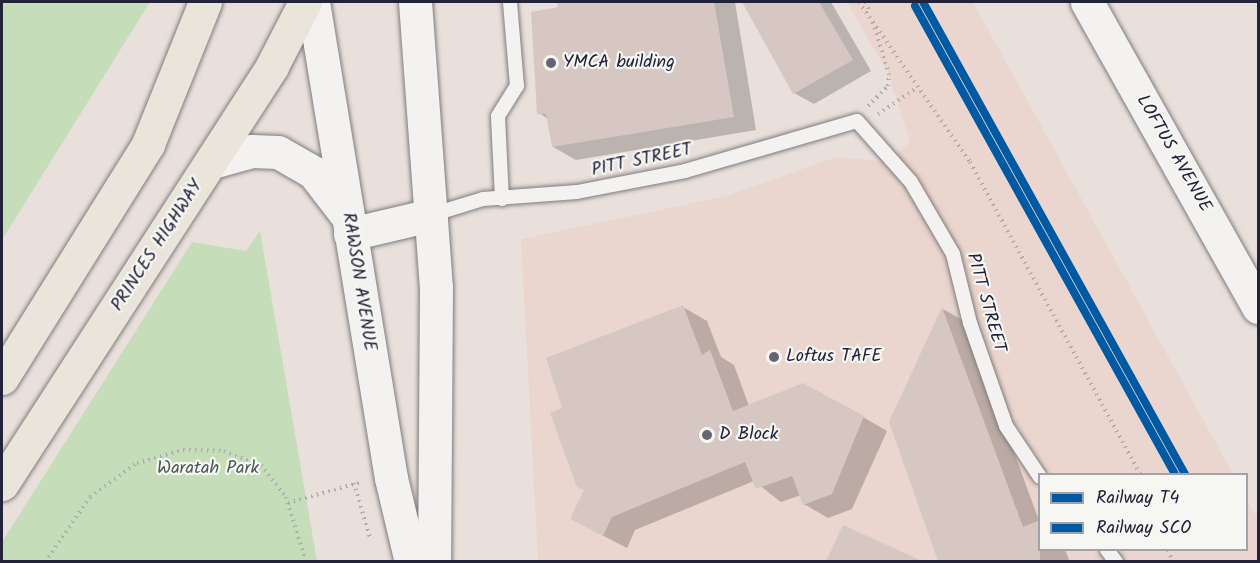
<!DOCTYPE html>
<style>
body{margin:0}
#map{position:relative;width:1260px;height:563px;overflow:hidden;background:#e9e0dc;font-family:Kalam,sans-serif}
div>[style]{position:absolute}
.built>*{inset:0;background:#ead6ce}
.green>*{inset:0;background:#c6ddb9}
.shadow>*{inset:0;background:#0003}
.building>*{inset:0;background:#d6c7c2}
.path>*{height:4px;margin-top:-2px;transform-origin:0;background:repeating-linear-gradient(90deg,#aeadae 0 1.5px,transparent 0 6px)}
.roads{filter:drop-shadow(0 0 2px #807c7f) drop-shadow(0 0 2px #807c7f)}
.service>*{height:14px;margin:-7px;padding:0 7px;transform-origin:7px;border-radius:7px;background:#f3f2f0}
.tertiary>*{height:33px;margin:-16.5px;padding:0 16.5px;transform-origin:16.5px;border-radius:16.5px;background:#f3f2f0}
.trunk>*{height:33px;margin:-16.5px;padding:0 16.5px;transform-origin:16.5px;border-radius:16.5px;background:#eae5db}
.rail-1>*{height:8px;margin:-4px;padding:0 4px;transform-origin:4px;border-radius:4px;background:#005aa3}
.rail-2>*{height:8px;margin:-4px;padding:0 4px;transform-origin:4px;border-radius:4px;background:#005aa3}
.dots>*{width:16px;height:16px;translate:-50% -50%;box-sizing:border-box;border:3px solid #f6f6f2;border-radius:50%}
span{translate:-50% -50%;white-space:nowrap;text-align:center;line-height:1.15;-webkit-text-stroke:4.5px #f6f6f2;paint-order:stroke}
.poi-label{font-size:18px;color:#22223b}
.left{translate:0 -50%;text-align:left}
.street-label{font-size:18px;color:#22223b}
.park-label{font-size:18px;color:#4a5a58}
.frame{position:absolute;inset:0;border:3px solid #22223b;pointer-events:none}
.legend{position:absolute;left:1038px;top:473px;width:210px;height:78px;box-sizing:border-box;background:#f6f6f2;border:2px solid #a1a1a9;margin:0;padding:8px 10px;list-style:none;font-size:18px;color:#22223b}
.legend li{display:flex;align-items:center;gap:12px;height:30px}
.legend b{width:30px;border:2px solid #a1a1a9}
</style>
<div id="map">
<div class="built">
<div style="clip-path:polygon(847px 2px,973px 2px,1233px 474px,1040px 474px,1040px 550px,1246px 550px,1247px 500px,1254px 514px,1258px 512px,1258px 561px,538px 561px,521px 239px,727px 196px,836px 157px,888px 162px,910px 142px,889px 75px)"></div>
</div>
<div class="green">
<div style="clip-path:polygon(2px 2px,150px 2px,2px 240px)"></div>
<div style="clip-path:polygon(260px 231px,317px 561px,2px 561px,2px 542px,192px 242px,246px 251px)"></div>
</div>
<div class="shadow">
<div style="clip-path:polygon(559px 2px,735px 2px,756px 130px,576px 160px,553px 147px,548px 119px,539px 113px)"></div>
<div style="clip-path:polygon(743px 2px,831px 2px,871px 71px,814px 104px,794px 93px)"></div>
<div style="clip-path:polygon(683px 307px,707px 321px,721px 357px,734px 365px,749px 406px,863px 417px,887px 431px,852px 509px,828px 518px,804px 504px,801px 495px,781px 502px,754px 481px,635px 530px,627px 548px,596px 532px,564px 409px)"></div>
<div style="clip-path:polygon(943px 309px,966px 322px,1040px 523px,1040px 550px,1065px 550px,1070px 562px,940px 562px,891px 422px)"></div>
<div style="clip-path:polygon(844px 527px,918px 562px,828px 562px)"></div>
</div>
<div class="building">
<div style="clip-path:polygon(557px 2px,714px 2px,734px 117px,552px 147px,546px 114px,537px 114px,531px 12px,558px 7px)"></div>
<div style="clip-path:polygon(742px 2px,819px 2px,853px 60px,793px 94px)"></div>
<div style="clip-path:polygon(683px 305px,702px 355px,710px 350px,733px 411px,803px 383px,864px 416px,832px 494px,803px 505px,792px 476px,756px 489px,745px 462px,612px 517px,603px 536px,570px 519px,584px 490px,577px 487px,550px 413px,562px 408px,546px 358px)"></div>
<div style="clip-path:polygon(942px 307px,1023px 527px,1040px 520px,1040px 561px,938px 561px,889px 422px)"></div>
<div style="clip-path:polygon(843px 525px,922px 561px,826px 561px)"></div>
</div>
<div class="path">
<div style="left:859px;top:2px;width:195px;rotate:55.2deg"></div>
<div style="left:970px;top:162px;width:355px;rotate:61.4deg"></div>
<div style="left:866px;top:2px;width:11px;rotate:68deg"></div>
<div style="left:868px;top:106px;width:28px;rotate:-45deg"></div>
<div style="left:888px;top:86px;width:11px;rotate:-85deg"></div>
<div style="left:889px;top:75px;width:59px;rotate:-106.9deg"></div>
<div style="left:878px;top:114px;width:48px;rotate:-34deg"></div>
<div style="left:354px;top:483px;width:57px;rotate:73.8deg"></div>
<div style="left:288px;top:503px;width:76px;rotate:-16deg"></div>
<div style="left:1168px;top:550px;width:13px;rotate:67deg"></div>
<div style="left:45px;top:562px;width:79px;rotate:-55.3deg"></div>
<div style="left:90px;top:497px;width:58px;rotate:-35.9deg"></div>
<div style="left:137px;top:463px;width:48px;rotate:-15.8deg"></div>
<div style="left:183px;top:450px;width:41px;rotate:1.4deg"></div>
<div style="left:224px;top:451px;width:40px;rotate:21deg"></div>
<div style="left:261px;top:465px;width:41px;rotate:52deg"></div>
<div style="left:286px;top:497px;width:68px;rotate:72.9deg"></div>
</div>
<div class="roads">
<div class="service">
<div style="left:502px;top:199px;width:83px;rotate:-92.8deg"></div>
<div style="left:498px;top:116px;width:36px;rotate:-58deg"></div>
<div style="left:517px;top:86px;width:84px;rotate:-94.8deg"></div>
<div style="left:431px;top:215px;width:54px;rotate:-17.1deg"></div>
<div style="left:483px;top:199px;width:94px;rotate:-4.3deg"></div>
<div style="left:577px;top:192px;width:110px;rotate:-11deg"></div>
<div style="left:685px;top:171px;width:179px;rotate:-16.2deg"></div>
<div style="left:857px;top:121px;width:81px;rotate:48.5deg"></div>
<div style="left:911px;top:182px;width:83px;rotate:59.7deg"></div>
<div style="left:953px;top:254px;width:71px;rotate:76.2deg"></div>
<div style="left:970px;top:323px;width:109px;rotate:70.7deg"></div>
<div style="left:1006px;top:426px;width:61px;rotate:56.3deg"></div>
<div style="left:1107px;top:550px;width:15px;rotate:53deg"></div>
</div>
<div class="tertiary">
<div style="left:313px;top:2px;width:482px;rotate:80.7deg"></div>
<div style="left:391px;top:478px;width:86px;rotate:76.6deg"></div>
<div style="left:415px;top:2px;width:286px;rotate:85.8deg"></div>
<div style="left:436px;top:287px;width:275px;rotate:90.4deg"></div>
<div style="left:1087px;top:2px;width:350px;rotate:60.7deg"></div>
<div style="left:212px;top:162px;width:41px;rotate:-15.4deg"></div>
<div style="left:252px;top:151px;width:26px;rotate:2deg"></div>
<div style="left:278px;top:152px;width:40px;rotate:29.7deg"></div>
<div style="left:313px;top:172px;width:51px;rotate:52.2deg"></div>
<div style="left:350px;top:234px;width:83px;rotate:-13.2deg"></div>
</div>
<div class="trunk">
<div style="left:2px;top:378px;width:276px;rotate:-58deg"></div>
<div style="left:148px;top:144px;width:153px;rotate:-68.1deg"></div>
<div style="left:2px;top:484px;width:498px;rotate:-57.1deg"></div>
<div style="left:272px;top:66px;width:72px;rotate:-62.7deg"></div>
</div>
</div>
<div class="rail-1">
<div style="left:923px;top:2px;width:540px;rotate:60.97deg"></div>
</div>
<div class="rail-2">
<div style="left:915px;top:6px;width:535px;rotate:60.95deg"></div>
</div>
<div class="dots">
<div style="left:551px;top:63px;background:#686473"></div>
<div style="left:774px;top:357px;background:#686473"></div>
<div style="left:707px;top:435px;background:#686473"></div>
</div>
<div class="poi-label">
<span class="left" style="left:563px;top:63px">YMCA building</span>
<span class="left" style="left:786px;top:357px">Loftus TAFE</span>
<span class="left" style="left:719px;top:435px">D Block</span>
</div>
<div class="street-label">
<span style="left:1173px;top:154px;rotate:60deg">LOFTUS AVENUE</span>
<span style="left:642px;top:161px;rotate:-12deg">PITT STREET</span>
<span style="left:158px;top:246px;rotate:-57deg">PRINCES HIGHWAY</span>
<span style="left:358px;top:282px;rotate:81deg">RAWSON AVENUE</span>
<span style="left:985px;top:303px;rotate:74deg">PITT STREET</span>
</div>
<div class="park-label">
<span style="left:208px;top:469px">Waratah Park</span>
</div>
<div class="frame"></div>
<ul class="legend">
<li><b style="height:8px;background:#005aa3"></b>Railway T4</li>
<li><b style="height:8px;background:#005aa3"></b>Railway SCO</li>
</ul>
</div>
